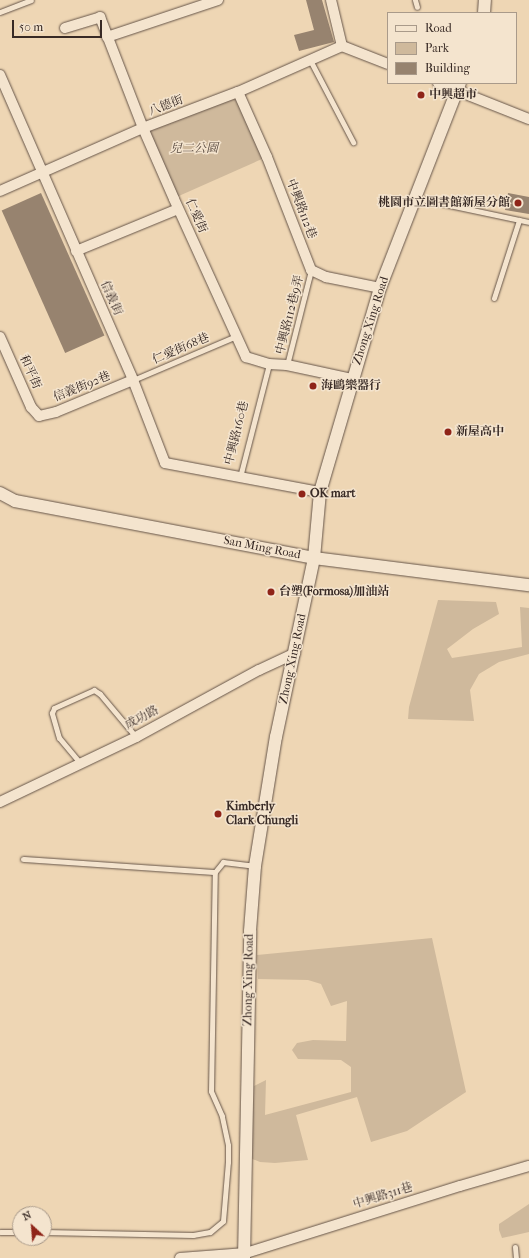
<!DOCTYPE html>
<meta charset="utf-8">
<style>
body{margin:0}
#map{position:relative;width:529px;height:1258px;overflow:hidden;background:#eed6b4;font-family:"IM FELL French Canon","Noto Serif TC",serif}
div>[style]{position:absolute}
.green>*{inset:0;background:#cfb99c;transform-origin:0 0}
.building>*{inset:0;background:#97836f;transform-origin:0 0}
.roads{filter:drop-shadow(0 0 1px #665549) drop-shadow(0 0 1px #665549)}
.service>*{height:5px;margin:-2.5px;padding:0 2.5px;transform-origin:2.5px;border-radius:2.5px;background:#f4e4ce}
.minor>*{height:10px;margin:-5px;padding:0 5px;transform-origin:5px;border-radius:5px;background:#f4e4ce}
.tertiary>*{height:12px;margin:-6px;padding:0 6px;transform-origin:6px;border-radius:6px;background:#f4e4ce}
.dots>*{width:11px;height:11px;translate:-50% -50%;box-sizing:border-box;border:2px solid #f4e4ce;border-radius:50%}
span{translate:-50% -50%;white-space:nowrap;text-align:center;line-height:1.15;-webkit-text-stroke:3px #f4e4ce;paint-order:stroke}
.poi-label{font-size:12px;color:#382a25;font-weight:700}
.left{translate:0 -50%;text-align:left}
.right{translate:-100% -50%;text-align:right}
.street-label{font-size:12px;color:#382a25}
.park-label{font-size:12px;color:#56473d;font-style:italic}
.legend{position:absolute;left:387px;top:12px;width:130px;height:72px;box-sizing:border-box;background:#f4e4ce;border:1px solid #a99a8a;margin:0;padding:5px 7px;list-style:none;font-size:12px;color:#382a25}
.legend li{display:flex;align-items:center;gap:8px;height:20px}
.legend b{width:20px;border:1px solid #a99a8a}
.north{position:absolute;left:12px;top:1206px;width:40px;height:40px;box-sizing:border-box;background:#f4e4ce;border:1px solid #a99a8a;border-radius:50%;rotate:334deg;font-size:11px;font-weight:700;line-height:16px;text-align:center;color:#382a25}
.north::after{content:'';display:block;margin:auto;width:14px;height:18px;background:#8f2418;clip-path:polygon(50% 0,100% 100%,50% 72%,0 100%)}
.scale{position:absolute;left:12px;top:20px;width:90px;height:18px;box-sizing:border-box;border:2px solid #382a25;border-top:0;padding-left:5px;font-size:12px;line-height:14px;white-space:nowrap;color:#382a25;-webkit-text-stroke:3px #f4e4ce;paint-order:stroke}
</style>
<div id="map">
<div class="green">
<div style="left:238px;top:92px;width:71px;height:102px;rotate:66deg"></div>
<div style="clip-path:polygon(438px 600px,496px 602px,499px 614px,473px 629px,447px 649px,452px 658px,522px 647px,520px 607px,529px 608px,529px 654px,499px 662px,479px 674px,470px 690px,474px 721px,408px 719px,409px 707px)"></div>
<div style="clip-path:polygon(432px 938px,466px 1092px,407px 1131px,371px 1142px,357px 1097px,296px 1115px,308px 1160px,275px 1163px,260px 1162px,250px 1158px,254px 1086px,266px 1080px,265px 1115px,351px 1092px,351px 1067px,341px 1060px,298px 1059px,292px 1050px,297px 1043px,313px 1040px,346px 1041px,347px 1001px,331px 1006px,321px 984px,308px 980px,258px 979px,257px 955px)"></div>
<div style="clip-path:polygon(529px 1204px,529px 1232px,502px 1238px,499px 1230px,499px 1224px)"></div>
</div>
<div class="building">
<div style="clip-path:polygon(306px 0,322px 0,334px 42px,299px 51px,294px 35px,314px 30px)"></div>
<div style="left:41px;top:193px;width:156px;height:43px;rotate:66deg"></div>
<div style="clip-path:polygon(508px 193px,529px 197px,529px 214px,505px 210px)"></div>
</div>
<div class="roads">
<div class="service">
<div style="left:415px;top:0;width:7px;rotate:74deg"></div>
<div style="left:0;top:12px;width:33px;rotate:-21deg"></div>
<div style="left:310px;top:60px;width:93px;rotate:62.3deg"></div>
<div style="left:416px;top:198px;width:116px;rotate:12deg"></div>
<div style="left:494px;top:298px;width:82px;rotate:-72.2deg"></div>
<div style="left:287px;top:365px;width:98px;rotate:-75.8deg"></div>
<div style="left:133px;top:380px;width:112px;rotate:-23.1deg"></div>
<div style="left:240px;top:477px;width:117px;rotate:-75.6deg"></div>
<div style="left:81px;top:764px;width:34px;rotate:-130deg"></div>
<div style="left:59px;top:738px;width:26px;rotate:-106deg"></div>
<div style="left:52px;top:713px;width:5px;rotate:-68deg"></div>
<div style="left:54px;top:708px;width:44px;rotate:-24.2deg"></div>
<div style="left:94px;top:690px;width:7px;rotate:34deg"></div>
<div style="left:100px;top:694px;width:56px;rotate:50.1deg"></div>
<div style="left:23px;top:859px;width:192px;rotate:3.9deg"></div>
<div style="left:0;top:1232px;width:20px"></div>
<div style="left:44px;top:1232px;width:149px;rotate:1.2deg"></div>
<div style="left:193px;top:1235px;width:17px;rotate:-10deg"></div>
<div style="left:210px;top:1232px;width:17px;rotate:-40deg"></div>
<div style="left:223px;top:1221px;width:59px;rotate:-85.2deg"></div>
<div style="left:228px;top:1162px;width:17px;rotate:-90deg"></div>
<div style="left:228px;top:1145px;width:30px;rotate:-102deg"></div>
<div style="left:222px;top:1116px;width:27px;rotate:-114deg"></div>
<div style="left:211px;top:1091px;width:219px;rotate:-89deg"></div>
<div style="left:215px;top:872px;width:13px;rotate:-51deg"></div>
<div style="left:223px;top:862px;width:31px;rotate:7deg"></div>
<div style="left:515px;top:1247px;width:11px;rotate:85deg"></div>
</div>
<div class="minor">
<div style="left:331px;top:0;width:47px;rotate:76.6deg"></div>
<div style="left:342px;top:46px;width:49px;rotate:21.4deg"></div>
<div style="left:65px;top:28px;width:37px;rotate:-17deg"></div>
<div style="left:100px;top:17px;width:119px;rotate:68.8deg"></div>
<div style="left:143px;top:128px;width:77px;rotate:66.4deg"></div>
<div style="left:174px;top:199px;width:174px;rotate:65.5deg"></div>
<div style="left:246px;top:357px;width:24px;rotate:17deg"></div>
<div style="left:269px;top:364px;width:18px;rotate:3deg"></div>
<div style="left:287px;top:365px;width:66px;rotate:12.2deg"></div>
<div style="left:107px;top:37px;width:117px;rotate:-18.4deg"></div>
<div style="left:0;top:75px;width:333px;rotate:66.4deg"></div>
<div style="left:133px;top:380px;width:89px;rotate:68.9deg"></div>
<div style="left:165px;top:463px;width:158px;rotate:10.6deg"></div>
<div style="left:438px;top:83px;width:98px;rotate:21.6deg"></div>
<div style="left:238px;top:92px;width:71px;rotate:66deg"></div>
<div style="left:267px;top:157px;width:121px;rotate:68.7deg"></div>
<div style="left:311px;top:270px;width:17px;rotate:25deg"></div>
<div style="left:326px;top:277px;width:55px;rotate:11.5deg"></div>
<div style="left:0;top:191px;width:156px;rotate:-23.8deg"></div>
<div style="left:143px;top:128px;width:102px;rotate:-20.8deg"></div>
<div style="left:238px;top:92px;width:114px;rotate:-23.9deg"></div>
<div style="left:76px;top:251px;width:110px;rotate:-22.4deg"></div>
<div style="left:0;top:337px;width:77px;rotate:66.1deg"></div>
<div style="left:31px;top:407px;width:12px;rotate:48deg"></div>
<div style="left:39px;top:416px;width:17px;rotate:-13deg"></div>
<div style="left:56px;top:412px;width:83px;rotate:-22.6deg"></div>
<div style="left:0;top:802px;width:151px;rotate:-25.5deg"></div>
<div style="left:136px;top:737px;width:140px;rotate:-28.6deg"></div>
<div style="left:259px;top:670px;width:40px;rotate:-25deg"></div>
<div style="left:180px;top:1258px;width:66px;rotate:-4.3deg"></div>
<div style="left:246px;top:1253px;width:224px;rotate:-17.4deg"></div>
<div style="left:460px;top:1186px;width:72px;rotate:-16.2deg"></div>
</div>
<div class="tertiary">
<div style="left:484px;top:13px;width:13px;rotate:-86deg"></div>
<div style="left:0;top:493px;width:17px;rotate:28deg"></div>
<div style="left:15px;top:501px;width:304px;rotate:10.8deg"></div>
<div style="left:314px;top:558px;width:217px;rotate:7.2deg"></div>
<div style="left:244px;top:1258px;width:327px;rotate:-88.9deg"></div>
<div style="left:250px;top:931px;width:65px;rotate:-85.6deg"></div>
<div style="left:255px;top:866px;width:131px;rotate:-80.8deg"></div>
<div style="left:276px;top:737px;width:183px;rotate:-78deg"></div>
<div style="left:314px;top:558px;width:66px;rotate:-84.8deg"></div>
<div style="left:320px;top:492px;width:213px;rotate:-73.6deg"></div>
<div style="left:380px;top:288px;width:220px;rotate:-68.7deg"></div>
</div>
</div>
<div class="dots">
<div style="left:421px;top:95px;background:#8f2418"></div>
<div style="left:518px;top:203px;background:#8f2418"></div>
<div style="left:313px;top:386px;background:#8f2418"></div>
<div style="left:448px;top:432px;background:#8f2418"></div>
<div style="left:302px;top:494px;background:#8f2418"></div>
<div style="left:271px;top:592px;background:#8f2418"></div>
<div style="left:218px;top:814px;background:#8f2418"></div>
</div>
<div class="poi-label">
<span class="left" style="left:429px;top:95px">中興超市</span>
<span class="right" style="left:510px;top:203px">桃園市立圖書館新屋分館</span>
<span class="left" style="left:321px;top:386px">海鷗樂器行</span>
<span class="left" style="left:456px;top:432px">新屋高中</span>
<span class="left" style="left:310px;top:494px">OK mart</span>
<span class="left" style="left:279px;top:592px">台塑(Formosa)加油站</span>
<span class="left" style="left:226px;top:814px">Kimberly<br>Clark Chungli</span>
</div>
<div class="street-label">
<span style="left:166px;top:106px;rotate:-21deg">八德街</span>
<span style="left:301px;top:209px;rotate:69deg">中興路112巷</span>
<span style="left:196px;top:216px;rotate:66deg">仁愛街</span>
<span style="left:111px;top:298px;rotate:66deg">信義街</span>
<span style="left:290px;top:315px;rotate:-76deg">中興路112巷9弄</span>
<span style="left:371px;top:321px;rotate:-72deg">Zhong Xing Road</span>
<span style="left:181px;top:349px;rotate:-23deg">仁愛街68巷</span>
<span style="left:30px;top:372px;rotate:66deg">和平街</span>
<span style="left:82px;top:387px;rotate:-22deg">信義街92巷</span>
<span style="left:237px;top:433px;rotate:-76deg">中興路160巷</span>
<span style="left:262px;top:548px;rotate:11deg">San Ming Road</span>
<span style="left:293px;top:659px;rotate:-78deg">Zhong Xing Road</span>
<span style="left:142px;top:718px;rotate:-28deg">成功路</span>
<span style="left:249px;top:980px;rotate:-89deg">Zhong Xing Road</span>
<span style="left:383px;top:1196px;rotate:-17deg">中興路311巷</span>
</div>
<div class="park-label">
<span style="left:194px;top:149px">兒二公園</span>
</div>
<ul class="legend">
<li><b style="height:5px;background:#f4e4ce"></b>Road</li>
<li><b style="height:11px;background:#cfb99c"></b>Park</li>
<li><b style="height:11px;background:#97836f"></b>Building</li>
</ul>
<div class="north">N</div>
<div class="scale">50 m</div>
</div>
